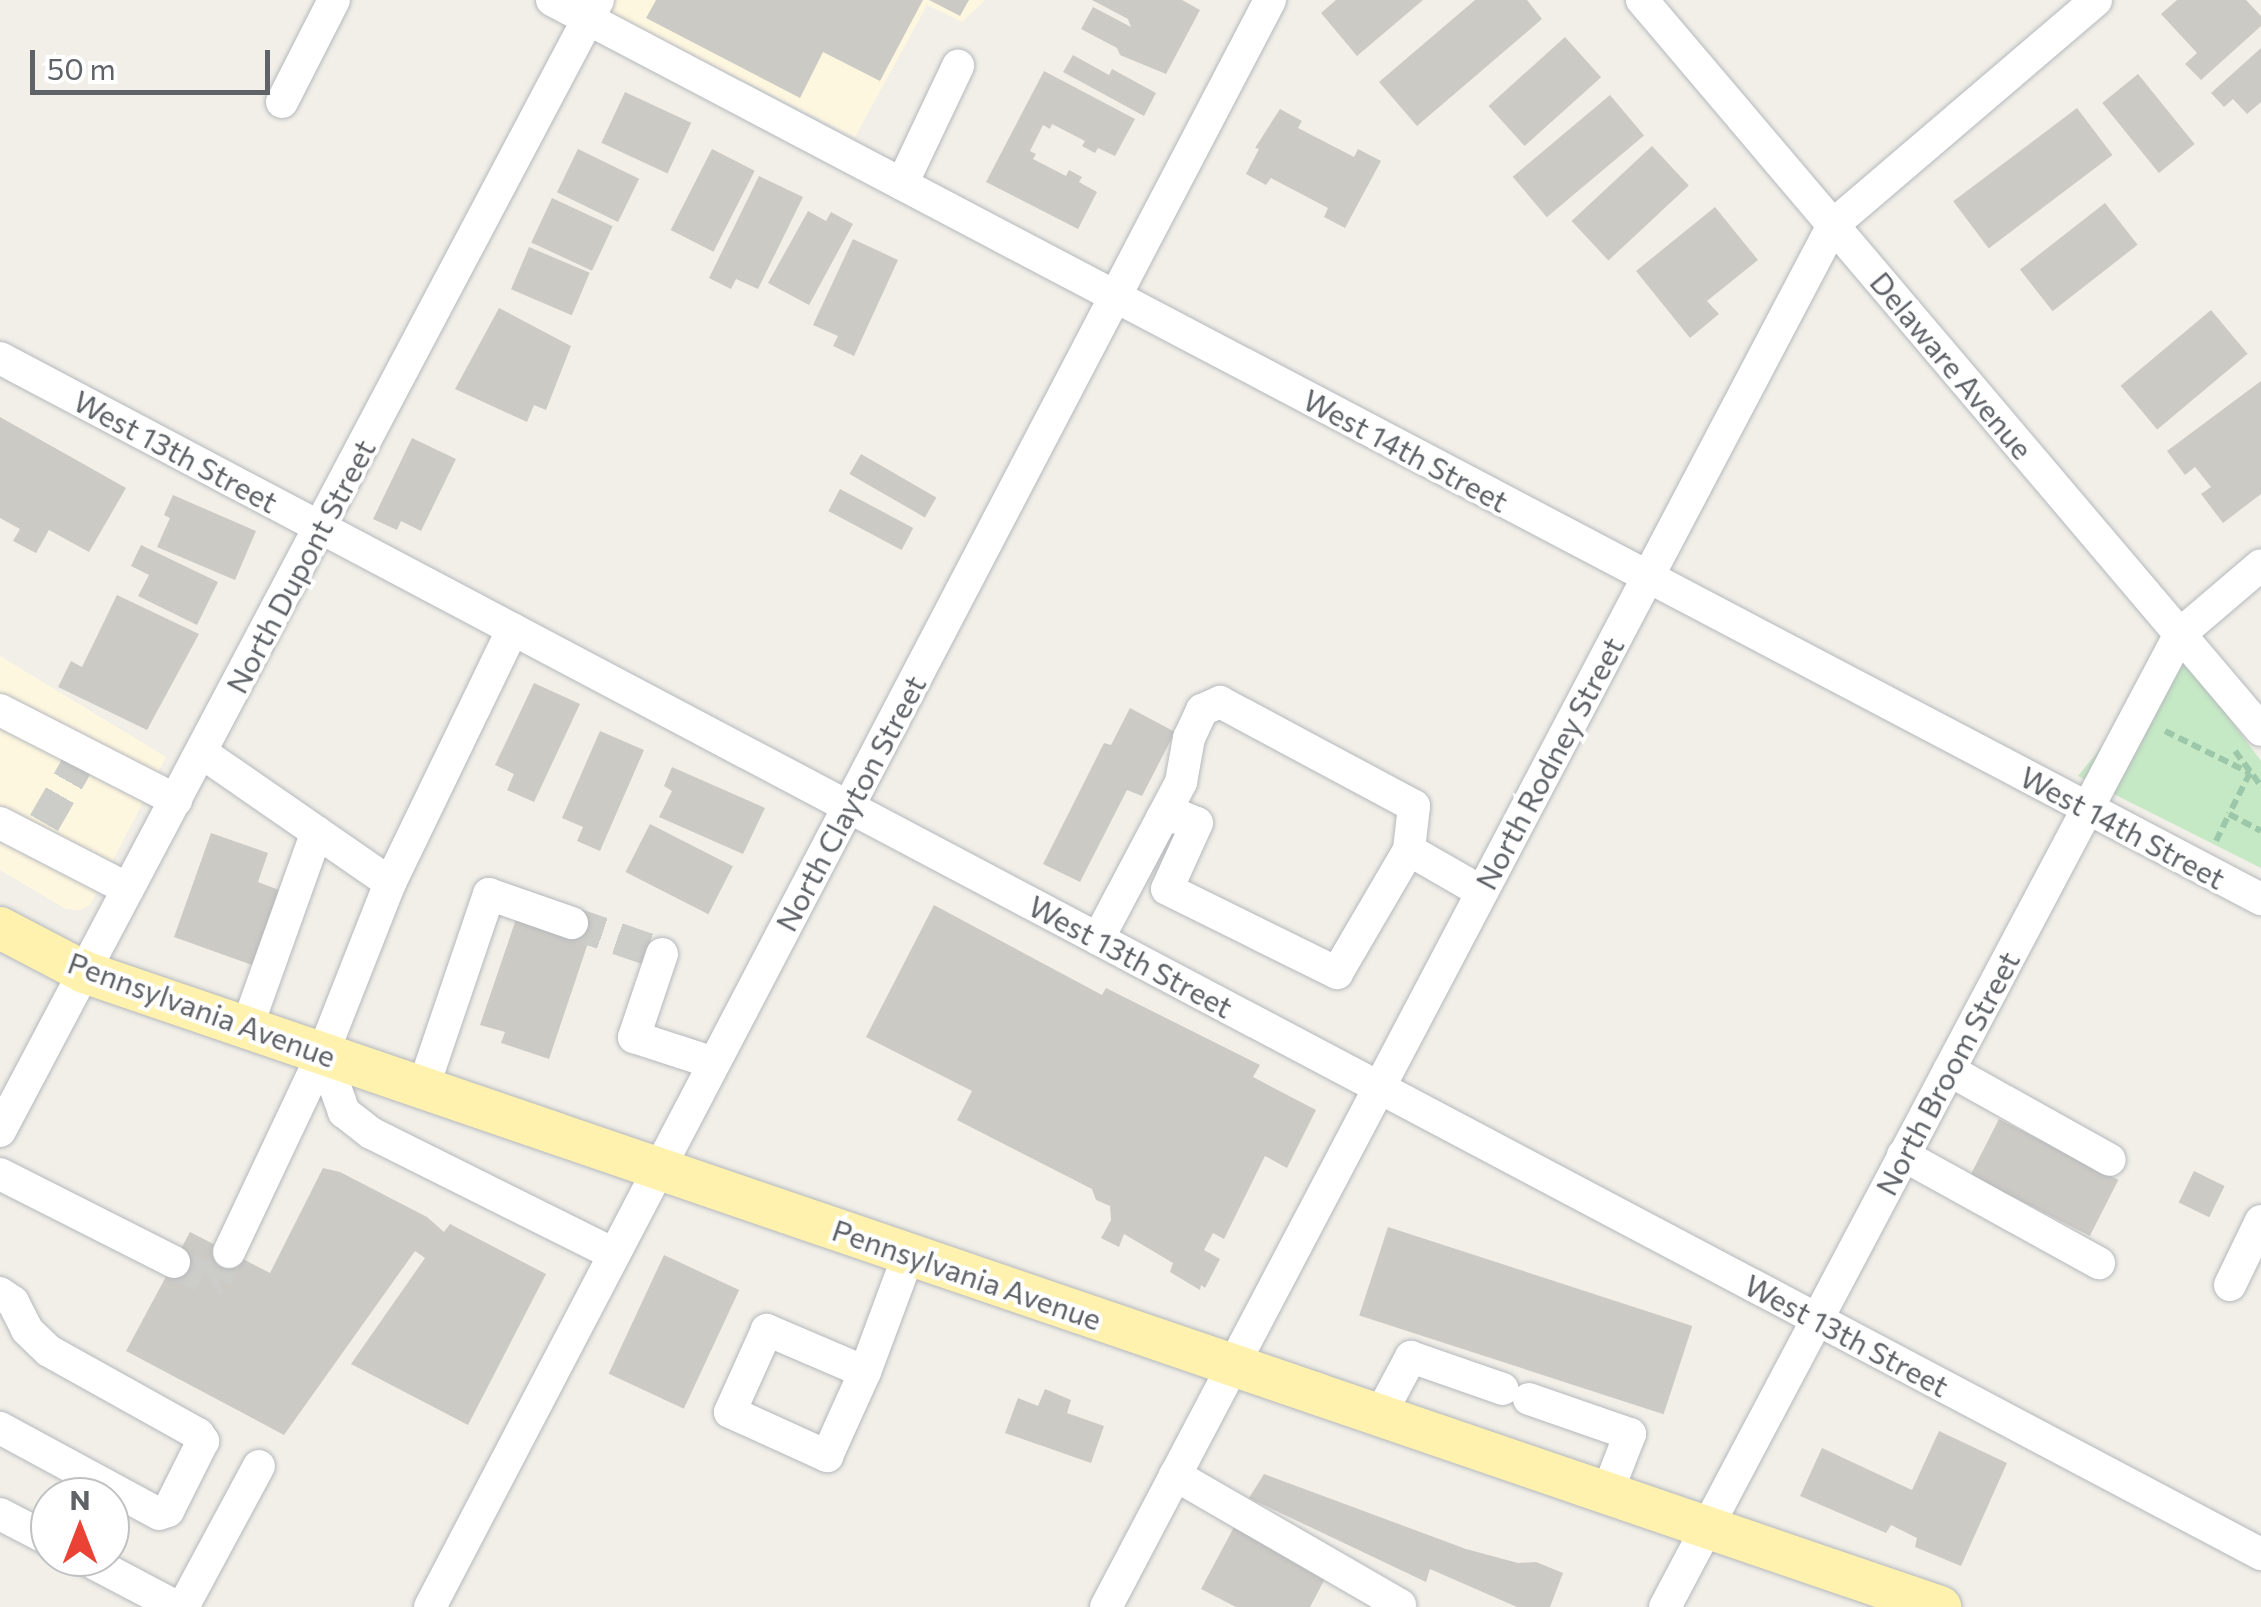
<!DOCTYPE html>
<style>
body{margin:0}
#map{position:relative;width:2261px;height:1607px;overflow:hidden;background:#f1efe8;font-family:Commissioner,sans-serif}
div>[style]{position:absolute}
.commercial>*{inset:0;background:#fef7e0}
.green>*{inset:0;background:#c5e8c5}
.building>*{inset:0;background:#cccac5;transform-origin:0 0}
.minor-tunnel>*{height:32px;margin-top:-16px;transform-origin:0;background:repeating-linear-gradient(90deg,#ccccc8 0 32px,transparent 0 48px)}
.path>*{height:6px;margin-top:-3px;transform-origin:0;background:repeating-linear-gradient(90deg,#9cc7a9 0 10px,transparent 0 15px)}
.roads{filter:drop-shadow(0 0 2px #b5b8bc) drop-shadow(0 0 2px #b5b8bc)}
.minor>*{height:32px;margin:-16px;padding:0 16px;transform-origin:16px;border-radius:16px;background:#fff}
.major>*{height:42px;margin:-21px;padding:0 21px;transform-origin:21px;border-radius:21px;background:#fff2af}
span{translate:-50% -50%;white-space:nowrap;text-align:center;line-height:1.15;-webkit-text-stroke:8px #fff;paint-order:stroke}
.street-label{font-size:30px;color:#5f6368}
.north{position:absolute;left:30px;top:1477px;width:100px;height:100px;box-sizing:border-box;background:#fff;border:2px solid #bfc1c3;border-radius:50%;rotate:0deg;font-size:28px;font-weight:700;line-height:40px;text-align:center;color:#5f6368}
.north::after{content:'';display:block;margin:auto;width:35px;height:45px;background:#ea4335;clip-path:polygon(50% 0,100% 100%,50% 72%,0 100%)}
.scale{position:absolute;left:30px;top:50px;width:240px;height:45px;box-sizing:border-box;border:5px solid #5f6368;border-top:0;padding-left:12px;font-size:30px;line-height:35px;white-space:nowrap;color:#5f6368;-webkit-text-stroke:8px #fff;paint-order:stroke}
</style>
<div id="map">
<div class="commercial">
<div style="clip-path:polygon(585px 0,985px 0,962px 22px,927px 5px,855px 137px)"></div>
<div style="clip-path:polygon(0 656px,166px 757px,90px 905px,81px 910px,66px 909px,0 870px)"></div>
</div>
<div class="green">
<div style="clip-path:polygon(2180px 652px,2261px 761px,2261px 868px,2078px 776px)"></div>
</div>
<div class="building">
<div style="clip-path:polygon(656px 0,923px 0,880px 81px,823px 52px,800px 98px,646px 18px)"></div>
<div style="clip-path:polygon(929px 0,969px 0,960px 16px)"></div>
<div style="clip-path:polygon(1092px 0,1182px 0,1200px 10px,1166px 74px,1120px 55px,1117px 48px,1081px 29px,1093px 7px,1131px 27px,1128px 19px)"></div>
<div style="clip-path:polygon(1336px 0,1423px 0,1357px 56px,1321px 13px)"></div>
<div style="clip-path:polygon(1475px 0,1527px 0,1542px 19px,1417px 126px,1379px 82px)"></div>
<div style="clip-path:polygon(2177px 0,2246px 0,2261px 16px,2261px 26px,2201px 80px,2185px 64px,2197px 53px,2161px 14px)"></div>
<div style="left:1565px;top:37px;width:54px;height:103px;rotate:48deg"></div>
<div style="clip-path:polygon(2261px 48px,2261px 102px,2247px 114px,2233px 99px,2224px 107px,2211px 93px)"></div>
<div style="clip-path:polygon(1073px 55px,1109px 75px,1112px 69px,1156px 93px,1144px 116px,1063px 72px)"></div>
<div style="clip-path:polygon(1044px 71px,1135px 119px,1115px 156px,1098px 148px,1095px 153px,1082px 146px,1085px 141px,1052px 124px,1050px 129px,1043px 125px,1030px 151px,1036px 154px,1033px 159px,1066px 176px,1069px 170px,1082px 177px,1079px 182px,1097px 192px,1078px 229px,986px 182px)"></div>
<div style="left:2138px;top:74px;width:90px;height:46px;rotate:51deg"></div>
<div style="left:625px;top:92px;width:73px;height:56px;rotate:25deg"></div>
<div style="left:1610px;top:95px;width:53px;height:127px;rotate:50deg"></div>
<div style="left:2077px;top:108px;width:59px;height:155px;rotate:53deg"></div>
<div style="clip-path:polygon(1280px 109px,1302px 121px,1298px 128px,1354px 157px,1358px 149px,1381px 161px,1345px 228px,1324px 217px,1328px 208px,1271px 178px,1266px 185px,1246px 174px,1259px 149px,1255px 148px)"></div>
<div style="left:1652px;top:146px;width:54px;height:110px;rotate:47deg"></div>
<div style="left:578px;top:149px;width:68px;height:48px;rotate:26deg"></div>
<div style="left:712px;top:149px;width:48px;height:91px;rotate:27deg"></div>
<div style="clip-path:polygon(759px 176px,803px 197px,758px 289px,736px 279px,731px 289px,709px 278px)"></div>
<div style="left:552px;top:198px;width:67px;height:49px;rotate:25deg"></div>
<div style="left:2105px;top:203px;width:53px;height:108px;rotate:52deg"></div>
<div style="clip-path:polygon(1715px 207px,1758px 260px,1707px 301px,1719px 314px,1690px 338px,1636px 271px)"></div>
<div style="clip-path:polygon(808px 211px,826px 221px,831px 212px,853px 224px,809px 305px,768px 283px)"></div>
<div style="clip-path:polygon(853px 239px,898px 260px,854px 356px,833px 346px,838px 336px,813px 325px)"></div>
<div style="left:529px;top:247px;width:66px;height:46px;rotate:23deg"></div>
<div style="clip-path:polygon(499px 308px,571px 346px,546px 410px,534px 405px,527px 422px,455px 389px)"></div>
<div style="left:2211px;top:310px;width:57px;height:118px;rotate:50deg"></div>
<div style="clip-path:polygon(2261px 381px,2261px 494px,2223px 523px,2201px 494px,2211px 487px,2195px 467px,2185px 475px,2167px 451px)"></div>
<div style="clip-path:polygon(0 417px,126px 488px,89px 552px,49px 530px,36px 553px,13px 541px,20px 529px,0 518px)"></div>
<div style="clip-path:polygon(412px 438px,456px 459px,421px 531px,401px 521px,397px 530px,373px 519px)"></div>
<div style="left:861px;top:454px;width:87px;height:23px;rotate:30deg"></div>
<div style="left:840px;top:489px;width:83px;height:25px;rotate:28deg"></div>
<div style="clip-path:polygon(173px 495px,256px 531px,235px 580px,157px 547px,170px 518px,164px 515px)"></div>
<div style="clip-path:polygon(141px 545px,218px 582px,197px 625px,138px 596px,149px 575px,131px 566px)"></div>
<div style="clip-path:polygon(117px 595px,199px 634px,147px 730px,58px 687px,71px 661px,82px 667px)"></div>
<div style="clip-path:polygon(534px 683px,580px 704px,534px 802px,507px 790px,514px 774px,495px 765px)"></div>
<div style="clip-path:polygon(1130px 708px,1175px 732px,1142px 796px,1127px 790px,1080px 882px,1043px 864px,1104px 743px,1111px 745px)"></div>
<div style="clip-path:polygon(600px 731px,644px 750px,600px 851px,577px 841px,583px 827px,562px 818px)"></div>
<div style="clip-path:polygon(672px 767px,765px 808px,743px 854px,659px 817px,672px 791px,664px 786px)"></div>
<div style="left:650px;top:824px;width:93px;height:54px;rotate:27deg"></div>
<div style="clip-path:polygon(211px 833px,268px 853px,258px 882px,279px 890px,252px 965px,174px 937px)"></div>
<div style="clip-path:polygon(934px 905px,1102px 995px,1106px 988px,1260px 1065px,1253px 1077px,1316px 1110px,1287px 1168px,1265px 1156px,1224px 1239px,1213px 1233px,1204px 1250px,1220px 1259px,1205px 1288px,1201px 1285px,1200px 1290px,1170px 1272px,1173px 1263px,1124px 1234px,1119px 1247px,1101px 1238px,1111px 1220px,1110px 1206px,1096px 1200px,1092px 1189px,957px 1120px,972px 1091px,866px 1037px)"></div>
<div style="clip-path:polygon(516px 919px,588px 943px,549px 1059px,501px 1043px,505px 1032px,480px 1025px)"></div>
<div style="left:1999px;top:1119px;width:134px;height:63px;rotate:27deg"></div>
<div style="clip-path:polygon(323px 1168px,340px 1172px,427px 1217px,444px 1232px,450px 1224px,546px 1274px,468px 1425px,351px 1364px,425px 1258px,415px 1251px,284px 1435px,126px 1351px,190px 1232px,270px 1273px)"></div>
<div style="left:2194px;top:1171px;width:34px;height:35px;rotate:26deg"></div>
<div style="left:1388px;top:1227px;width:320px;height:93px;rotate:18deg"></div>
<div style="left:664px;top:1255px;width:83px;height:131px;rotate:25deg"></div>
<div style="clip-path:polygon(1045px 1389px,1071px 1400px,1067px 1413px,1104px 1426px,1091px 1463px,1005px 1433px,1018px 1398px,1038px 1406px)"></div>
<div style="clip-path:polygon(1939px 1431px,2007px 1463px,1961px 1566px,1915px 1547px,1917px 1538px,1891px 1525px,1886px 1533px,1800px 1496px,1822px 1448px,1912px 1490px)"></div>
<div style="clip-path:polygon(1264px 1474px,1466px 1549px,1518px 1563px,1536px 1562px,1563px 1573px,1550px 1607px,1517px 1607px,1430px 1569px,1426px 1582px,1249px 1498px)"></div>
<div style="clip-path:polygon(1234px 1527px,1327px 1575px,1310px 1607px,1236px 1607px,1201px 1589px)"></div>
</div>
<div class="minor-tunnel">
<div style="left:44px;top:823px;width:70px;rotate:-60.2deg"></div>
<div style="left:572px;top:923px;width:95px;rotate:19deg"></div>
<div style="left:174px;top:1262px;width:42px;rotate:27.2deg"></div>
<div style="left:211px;top:1281px;width:7px;rotate:-27deg"></div>
<div style="left:217px;top:1278px;width:29px;rotate:-65deg"></div>
</div>
<div class="path">
<div style="left:2165px;top:731px;width:95px;rotate:26.3deg"></div>
<div style="left:2250px;top:773px;width:46px;rotate:117.1deg"></div>
<div style="left:2235px;top:751px;width:44px;rotate:53.4deg"></div>
<div style="left:2216px;top:841px;width:30px;rotate:-64deg"></div>
<div style="left:2229px;top:814px;width:36px;rotate:28deg"></div>
</div>
<div class="roads">
<div class="minor">
<div style="left:552px;top:0;width:1931px;rotate:27.75deg"></div>
<div style="left:1642px;top:0;width:957px;rotate:49.7deg"></div>
<div style="left:282px;top:102px;width:114px;rotate:-63deg"></div>
<div style="left:902px;top:184px;width:131px;rotate:-64.6deg"></div>
<div style="left:0;top:358px;width:2558px;rotate:27.88deg"></div>
<div style="left:0;top:710px;width:198px;rotate:27.1deg"></div>
<div style="left:201px;top:752px;width:230px;rotate:34.7deg"></div>
<div style="left:390px;top:883px;width:282px;rotate:-64.2deg"></div>
<div style="left:1162px;top:818px;width:20px;rotate:-3deg"></div>
<div style="left:1182px;top:817px;width:16px;rotate:22deg"></div>
<div style="left:1197px;top:823px;width:72px;rotate:114.4deg"></div>
<div style="left:1167px;top:889px;width:190px;rotate:26.3deg"></div>
<div style="left:1337px;top:973px;width:143px;rotate:-59.7deg"></div>
<div style="left:0;top:823px;width:144px;rotate:27.3deg"></div>
<div style="left:1098px;top:939px;width:178px;rotate:-62.1deg"></div>
<div style="left:1181px;top:782px;width:45px;rotate:-79.7deg"></div>
<div style="left:1189px;top:738px;width:31px;rotate:-65deg"></div>
<div style="left:1202px;top:710px;width:20px;rotate:-24deg"></div>
<div style="left:1220px;top:702px;width:220px;rotate:28.2deg"></div>
<div style="left:1414px;top:806px;width:44px;rotate:96.5deg"></div>
<div style="left:1409px;top:850px;width:84px;rotate:29.9deg"></div>
<div style="left:662px;top:954px;width:88px;rotate:108.6deg"></div>
<div style="left:634px;top:1037px;width:84px;rotate:18deg"></div>
<div style="left:247px;top:1027px;width:207px;rotate:-70.3deg"></div>
<div style="left:323px;top:1053px;width:63px;rotate:70.4deg"></div>
<div style="left:344px;top:1112px;width:34px;rotate:38deg"></div>
<div style="left:371px;top:1133px;width:271px;rotate:26.5deg"></div>
<div style="left:1949px;top:1070px;width:184px;rotate:29.2deg"></div>
<div style="left:423px;top:1088px;width:205px;rotate:-71.2deg"></div>
<div style="left:489px;top:894px;width:88px;rotate:19.3deg"></div>
<div style="left:0;top:1131px;width:1279px;rotate:-62.13deg"></div>
<div style="left:1903px;top:1155px;width:224px;rotate:28.9deg"></div>
<div style="left:0;top:1174px;width:195px;rotate:26.8deg"></div>
<div style="left:229px;top:1252px;width:220px;rotate:-64.7deg"></div>
<div style="left:323px;top:1053px;width:183px;rotate:-68.5deg"></div>
<div style="left:2230px;top:1285px;width:71px;rotate:-64.2deg"></div>
<div style="left:0;top:1293px;width:16px;rotate:35deg"></div>
<div style="left:13px;top:1302px;width:31px;rotate:63deg"></div>
<div style="left:27px;top:1330px;width:30px;rotate:44deg"></div>
<div style="left:49px;top:1351px;width:171px;rotate:29.1deg"></div>
<div style="left:198px;top:1434px;width:9px;rotate:54deg"></div>
<div style="left:203px;top:1441px;width:78px;rotate:116.6deg"></div>
<div style="left:168px;top:1511px;width:9px;rotate:162deg"></div>
<div style="left:159px;top:1514px;width:181px;rotate:-151.6deg"></div>
<div style="left:865px;top:1372px;width:107px;rotate:-156.8deg"></div>
<div style="left:767px;top:1330px;width:90px;rotate:114.3deg"></div>
<div style="left:730px;top:1412px;width:107px;rotate:24.4deg"></div>
<div style="left:827px;top:1456px;width:92px;rotate:-65.7deg"></div>
<div style="left:865px;top:1372px;width:126px;rotate:-69.6deg"></div>
<div style="left:1529px;top:1399px;width:107px;rotate:19.1deg"></div>
<div style="left:1630px;top:1434px;width:63px;rotate:111.3deg"></div>
<div style="left:1380px;top:1415px;width:66px;rotate:-61.9deg"></div>
<div style="left:1411px;top:1357px;width:97px;rotate:19.2deg"></div>
<div style="left:1175px;top:1475px;width:260px;rotate:30deg"></div>
<div style="left:0;top:1514px;width:56px;rotate:27.5deg"></div>
<div style="left:82px;top:1557px;width:107px;rotate:27.8deg"></div>
<div style="left:183px;top:1607px;width:160px;rotate:-61.7deg"></div>
<div style="left:430px;top:1607px;width:1813px;rotate:-62.4deg"></div>
<div style="left:1106px;top:1607px;width:1562px;rotate:-62.25deg"></div>
<div style="left:1833px;top:225px;width:346px;rotate:-40.5deg"></div>
<div style="left:1665px;top:1607px;width:1101px;rotate:-62.11deg"></div>
<div style="left:2180px;top:634px;width:106px;rotate:-40.4deg"></div>
</div>
<div class="major">
<div style="left:0;top:928px;width:95px;rotate:27.6deg"></div>
<div style="left:84px;top:972px;width:1962px;rotate:18.89deg"></div>
</div>
</div>
<div class="street-label">
<span style="left:1952px;top:365px;rotate:50deg">Delaware Avenue</span>
<span style="left:1406px;top:450px;rotate:28deg">West 14th Street</span>
<span style="left:176px;top:451px;rotate:28deg">West 13th Street</span>
<span style="left:300px;top:566px;rotate:-62deg">North Dupont Street</span>
<span style="left:1549px;top:763px;rotate:-62deg">North Rodney Street</span>
<span style="left:850px;top:803px;rotate:-62deg">North Clayton Street</span>
<span style="left:2123px;top:827px;rotate:28deg">West 14th Street</span>
<span style="left:1131px;top:956px;rotate:28deg">West 13th Street</span>
<span style="left:202px;top:1009px;rotate:20deg">Pennsylvania Avenue</span>
<span style="left:1947px;top:1073px;rotate:-62deg">North Broom Street</span>
<span style="left:967px;top:1274px;rotate:19deg">Pennsylvania Avenue</span>
<span style="left:1847px;top:1335px;rotate:28deg">West 13th Street</span>
</div>
<div class="north">N</div>
<div class="scale">50 m</div>
</div>
